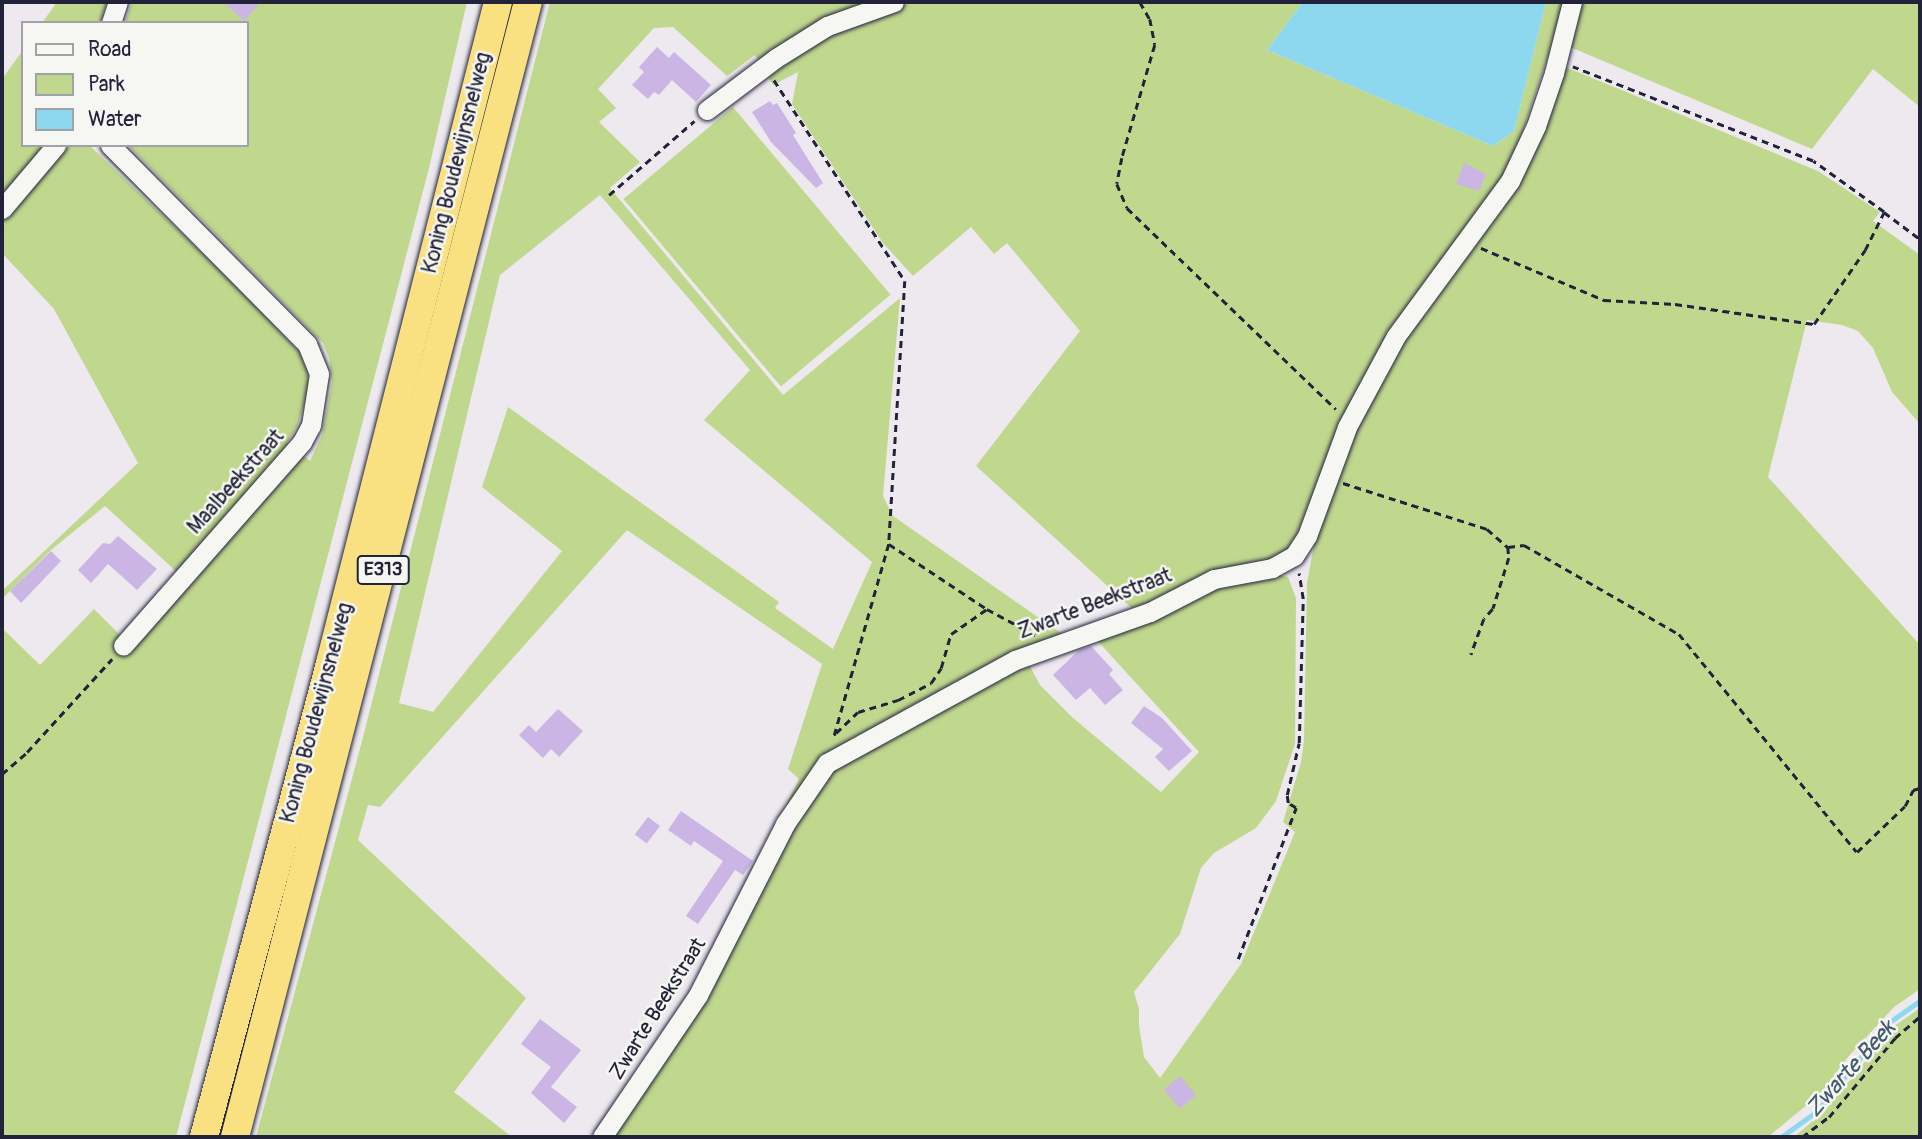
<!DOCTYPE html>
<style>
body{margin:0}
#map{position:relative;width:1922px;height:1139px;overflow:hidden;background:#ede9ef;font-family:Pangolin,sans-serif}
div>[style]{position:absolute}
.green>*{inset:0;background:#c0d88e;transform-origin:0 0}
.water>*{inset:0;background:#8ed8ef}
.stream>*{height:5px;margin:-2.5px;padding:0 2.5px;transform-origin:2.5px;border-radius:2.5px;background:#8ed8ef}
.building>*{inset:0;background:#cbb5e5;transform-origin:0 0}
.path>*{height:2.5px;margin-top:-1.25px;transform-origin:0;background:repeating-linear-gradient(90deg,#22223b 0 7px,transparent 0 12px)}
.roads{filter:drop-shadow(0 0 2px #22223b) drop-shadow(0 0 2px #22223b)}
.minor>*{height:19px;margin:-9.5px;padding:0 9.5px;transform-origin:9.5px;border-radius:9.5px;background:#f6f6f2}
.highway>*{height:28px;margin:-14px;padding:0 14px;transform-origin:14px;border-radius:14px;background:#f9e181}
span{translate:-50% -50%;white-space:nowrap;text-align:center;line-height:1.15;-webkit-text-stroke:5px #f6f6f2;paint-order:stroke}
.shield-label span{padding:2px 5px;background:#f6f6f2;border:2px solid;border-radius:5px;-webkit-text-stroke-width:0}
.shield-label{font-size:19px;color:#22223b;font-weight:700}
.street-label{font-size:21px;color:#22223b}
.water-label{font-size:23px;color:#425971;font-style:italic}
.frame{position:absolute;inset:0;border:4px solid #22223b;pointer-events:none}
.legend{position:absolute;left:21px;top:21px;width:228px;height:126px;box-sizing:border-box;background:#f6f6f2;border:2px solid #a1a1a9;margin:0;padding:9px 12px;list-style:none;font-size:21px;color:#22223b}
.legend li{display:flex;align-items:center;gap:14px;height:35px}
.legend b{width:35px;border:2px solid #a1a1a9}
</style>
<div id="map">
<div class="green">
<div style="clip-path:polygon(57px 2px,107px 2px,100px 23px,42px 23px)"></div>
<div style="clip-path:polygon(132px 2px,467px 2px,429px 168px,176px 1137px,2px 1137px,2px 628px,40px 665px,94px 609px,121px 636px,179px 574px,105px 506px,51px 550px,2px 599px,2px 591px,138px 463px,54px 309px,2px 253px,2px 79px,23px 50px,23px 145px,89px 145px,249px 298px,300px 353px,307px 367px,309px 389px,298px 424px,287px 443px,310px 461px,322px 435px,332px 382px,329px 358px,323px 343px,128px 145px,247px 145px,247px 23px,125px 23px)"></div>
<div style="clip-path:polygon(evenodd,550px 2px,874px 2px,850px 10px,852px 23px,914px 2px,1303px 2px,1267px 50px,1493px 146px,1514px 131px,1546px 2px,1566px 2px,1513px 160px,1484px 212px,1417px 293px,1390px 333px,1351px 406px,1293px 547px,1281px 559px,1215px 576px,1137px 613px,976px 466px,1080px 331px,1007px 243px,994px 254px,971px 227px,913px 276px,883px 243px,792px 104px,798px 72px,773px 85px,755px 55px,727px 76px,673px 27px,654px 28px,598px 89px,616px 108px,599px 122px,640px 162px,610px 188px,783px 395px,900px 298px,883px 496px,893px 516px,1065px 636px,1023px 649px,975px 673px,834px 753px,839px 760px,1026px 659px,1040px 685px,1072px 717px,1161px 792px,1199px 752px,1093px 636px,1138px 623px,1222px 583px,1274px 574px,1288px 577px,1296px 598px,1295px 744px,1276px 801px,1256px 828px,1214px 853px,1201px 868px,1180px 934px,1134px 992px,1139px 1009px,1139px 1026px,1144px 1057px,1160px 1078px,1241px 964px,1295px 832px,1283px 822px,1301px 762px,1304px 741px,1307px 583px,1320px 512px,1374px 388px,1416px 319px,1471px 249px,1514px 187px,1542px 128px,1563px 66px,1818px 171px,1880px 212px,1873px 221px,1920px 255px,1920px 424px,1892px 392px,1873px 348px,1858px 331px,1842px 325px,1807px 320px,1768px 477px,1920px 645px,1920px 989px,1894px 1007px,1848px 1057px,1820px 1094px,1768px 1137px,612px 1137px,617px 1130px,602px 1120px,701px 979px,710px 985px,740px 934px,725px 928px,799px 779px,788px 769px,822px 664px,627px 530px,380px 807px,368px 805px,358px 840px,526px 998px,454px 1092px,512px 1137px,256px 1137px,362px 741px,550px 2px,600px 195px,750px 370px,704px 420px,872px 562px,833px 649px,775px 608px,779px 602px,508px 407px,482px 487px,562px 551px,433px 712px,399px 703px,500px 275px,600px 195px)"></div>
<div style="clip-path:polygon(1581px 2px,1920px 2px,1920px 107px,1873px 69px,1812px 149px,1570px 47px)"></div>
<div style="left:733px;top:107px;width:245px;height:143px;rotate:50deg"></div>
<div style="clip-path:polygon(1920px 1008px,1920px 1137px,1794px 1137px,1825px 1111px,1893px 1027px)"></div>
</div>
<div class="water">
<div style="clip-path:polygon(1303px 2px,1546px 2px,1514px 131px,1493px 146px,1267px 50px)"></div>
</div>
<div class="stream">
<div style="left:1781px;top:1137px;width:44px;rotate:-35.8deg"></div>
<div style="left:1817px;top:1111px;width:113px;rotate:-51.1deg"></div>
<div style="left:1888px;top:1023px;width:39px;rotate:-35deg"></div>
</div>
<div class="building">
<div style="clip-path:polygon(223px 2px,261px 2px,244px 21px)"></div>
<div style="clip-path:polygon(657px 47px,669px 58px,674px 52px,711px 85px,696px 102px,672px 80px,659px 95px,654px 92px,648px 99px,632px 85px,644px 72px,639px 67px)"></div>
<div style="clip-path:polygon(770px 101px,773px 105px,777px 103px,796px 133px,793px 135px,823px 183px,816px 188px,771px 142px,752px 112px)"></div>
<div style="clip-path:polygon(1464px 163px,1486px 174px,1479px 191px,1456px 184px)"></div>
<div style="clip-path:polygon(118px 536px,157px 569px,137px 590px,108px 564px,91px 583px,78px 570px,103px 543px,110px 544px)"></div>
<div style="clip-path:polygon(51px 551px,61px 561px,21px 603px,10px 591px)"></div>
<div style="clip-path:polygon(1091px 646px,1113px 670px,1109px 674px,1123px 690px,1105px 705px,1090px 688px,1076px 700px,1053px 675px,1079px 650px)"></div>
<div style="clip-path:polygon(1144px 706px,1162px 718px,1192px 751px,1169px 771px,1155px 757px,1163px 749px,1131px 723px)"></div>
<div style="clip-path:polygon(558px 709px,583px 731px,559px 757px,551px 749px,543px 758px,519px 735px,529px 725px,536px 732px)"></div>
<div style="clip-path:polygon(681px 811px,753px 861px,743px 875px,735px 870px,698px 924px,686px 916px,723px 861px,694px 841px,691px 846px,668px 830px)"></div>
<div style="left:648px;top:817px;width:15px;height:22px;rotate:37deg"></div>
<div style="clip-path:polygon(540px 1019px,581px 1050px,551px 1087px,577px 1107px,564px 1123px,531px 1093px,551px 1067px,521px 1044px)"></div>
<div style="left:1180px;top:1076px;width:25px;height:21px;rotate:50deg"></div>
</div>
<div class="path">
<div style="left:1140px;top:2px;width:20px;rotate:60deg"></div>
<div style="left:1150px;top:19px;width:26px;rotate:79deg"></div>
<div style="left:1155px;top:45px;width:118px;rotate:106.3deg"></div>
<div style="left:1122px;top:158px;width:26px;rotate:101deg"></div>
<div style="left:1117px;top:184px;width:26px;rotate:67deg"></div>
<div style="left:1127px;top:208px;width:290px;rotate:43.9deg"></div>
<div style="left:774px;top:80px;width:240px;rotate:56.9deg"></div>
<div style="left:905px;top:281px;width:263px;rotate:93.5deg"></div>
<div style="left:889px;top:544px;width:201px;rotate:105.9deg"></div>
<div style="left:609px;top:195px;width:113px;rotate:-41deg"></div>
<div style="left:1884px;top:212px;width:45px;rotate:36.9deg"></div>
<div style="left:1481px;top:248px;width:134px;rotate:22.9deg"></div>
<div style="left:1604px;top:300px;width:71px;rotate:3.2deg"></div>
<div style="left:1675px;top:304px;width:140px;rotate:8.2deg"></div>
<div style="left:1814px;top:324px;width:90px;rotate:-55.4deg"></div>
<div style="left:1865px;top:250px;width:42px;rotate:-63.4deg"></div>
<div style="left:1884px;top:212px;width:87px;rotate:-144.3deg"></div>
<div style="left:1813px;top:161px;width:258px;rotate:-158.6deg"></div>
<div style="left:1343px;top:483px;width:151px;rotate:17.7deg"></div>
<div style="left:1487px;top:529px;width:28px;rotate:41deg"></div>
<div style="left:1508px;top:547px;width:11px;rotate:85deg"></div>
<div style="left:1509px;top:558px;width:53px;rotate:107.4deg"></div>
<div style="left:1493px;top:609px;width:13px;rotate:132deg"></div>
<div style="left:1484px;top:619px;width:38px;rotate:110deg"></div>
<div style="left:889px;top:544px;width:118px;rotate:33.6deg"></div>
<div style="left:987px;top:609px;width:55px;rotate:28.4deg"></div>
<div style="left:1508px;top:547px;width:16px;rotate:-7deg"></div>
<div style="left:1524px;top:545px;width:179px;rotate:29.9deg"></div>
<div style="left:1679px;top:634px;width:281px;rotate:50.8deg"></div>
<div style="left:1857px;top:852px;width:66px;rotate:-43.8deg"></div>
<div style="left:1905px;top:806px;width:18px;rotate:-63deg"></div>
<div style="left:1913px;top:790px;width:7px;rotate:-16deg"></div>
<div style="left:836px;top:733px;width:30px;rotate:-44deg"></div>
<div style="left:858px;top:712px;width:42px;rotate:-16.7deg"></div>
<div style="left:898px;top:700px;width:37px;rotate:-27deg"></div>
<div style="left:931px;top:683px;width:18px;rotate:-56deg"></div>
<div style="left:941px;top:668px;width:35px;rotate:-74deg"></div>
<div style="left:951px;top:634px;width:44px;rotate:-34.8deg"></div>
<div style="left:2px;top:774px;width:33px;rotate:-41deg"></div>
<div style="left:27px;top:752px;width:126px;rotate:-47.6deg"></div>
<div style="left:1238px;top:959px;width:162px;rotate:-69deg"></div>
<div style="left:1296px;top:808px;width:9px;rotate:-148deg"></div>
<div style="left:1288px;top:803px;width:8px;rotate:-97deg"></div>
<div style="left:1287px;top:795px;width:53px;rotate:-77deg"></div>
<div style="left:1299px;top:743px;width:144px;rotate:-88.4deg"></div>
<div style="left:1303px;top:599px;width:26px;rotate:-99deg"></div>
<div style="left:1802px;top:1137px;width:34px;rotate:-37deg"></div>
<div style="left:1829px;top:1117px;width:103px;rotate:-50.1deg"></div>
<div style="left:1895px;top:1038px;width:33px;rotate:-41deg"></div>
</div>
<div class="roads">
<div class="minor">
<div style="left:111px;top:23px;width:22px;rotate:-72deg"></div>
<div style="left:707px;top:110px;width:86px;rotate:-37deg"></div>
<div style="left:776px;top:58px;width:60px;rotate:-32.1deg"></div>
<div style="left:827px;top:26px;width:71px;rotate:-19.7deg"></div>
<div style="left:110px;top:145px;width:280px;rotate:45.3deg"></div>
<div style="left:307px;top:344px;width:32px;rotate:68deg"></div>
<div style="left:319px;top:374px;width:52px;rotate:98.9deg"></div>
<div style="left:311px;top:425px;width:19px;rotate:118deg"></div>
<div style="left:302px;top:442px;width:271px;rotate:131.3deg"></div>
<div style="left:2px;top:209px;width:84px;rotate:-49.8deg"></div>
<div style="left:602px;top:1137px;width:171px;rotate:-55.9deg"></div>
<div style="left:698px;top:995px;width:192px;rotate:-63deg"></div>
<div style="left:785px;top:824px;width:74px;rotate:-55.5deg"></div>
<div style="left:827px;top:763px;width:214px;rotate:-28.7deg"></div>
<div style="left:1015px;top:660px;width:143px;rotate:-19.6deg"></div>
<div style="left:1150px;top:612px;width:72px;rotate:-27.3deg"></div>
<div style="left:1214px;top:579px;width:59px;rotate:-10.7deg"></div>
<div style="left:1272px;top:568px;width:25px;rotate:-29deg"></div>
<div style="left:1294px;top:556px;width:24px;rotate:-57deg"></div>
<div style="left:1307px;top:536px;width:116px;rotate:-69.8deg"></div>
<div style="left:1347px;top:427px;width:103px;rotate:-61.7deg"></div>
<div style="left:1396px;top:336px;width:192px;rotate:-53.7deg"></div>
<div style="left:1510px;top:181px;width:61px;rotate:-64.7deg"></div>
<div style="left:1536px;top:126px;width:56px;rotate:-71.2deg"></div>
<div style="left:1554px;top:73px;width:73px;rotate:-75.8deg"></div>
</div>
<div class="highway">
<div style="left:204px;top:1137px;width:490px;rotate:-75.1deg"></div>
<div style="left:330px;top:663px;width:682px;rotate:-75.74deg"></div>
<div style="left:235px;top:1137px;width:1172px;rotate:-75.53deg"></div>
</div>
</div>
<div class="shield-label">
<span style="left:383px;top:570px">E313</span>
</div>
<div class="street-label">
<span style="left:457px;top:163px;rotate:-76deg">Koning Boudewijnsnelweg</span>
<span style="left:236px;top:482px;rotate:-48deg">Maalbeekstraat</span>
<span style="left:1095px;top:604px;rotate:-21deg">Zwarte Beekstraat</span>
<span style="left:317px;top:713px;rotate:-75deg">Koning Boudewijnsnelweg</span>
<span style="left:658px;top:1009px;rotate:-58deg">Zwarte Beekstraat</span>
</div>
<div class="water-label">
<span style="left:1851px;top:1069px;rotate:-48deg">Zwarte Beek</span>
</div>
<div class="frame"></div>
<ul class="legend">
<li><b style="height:9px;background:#f6f6f2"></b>Road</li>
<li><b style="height:19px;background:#c0d88e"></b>Park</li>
<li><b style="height:19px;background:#8ed8ef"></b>Water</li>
</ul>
</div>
